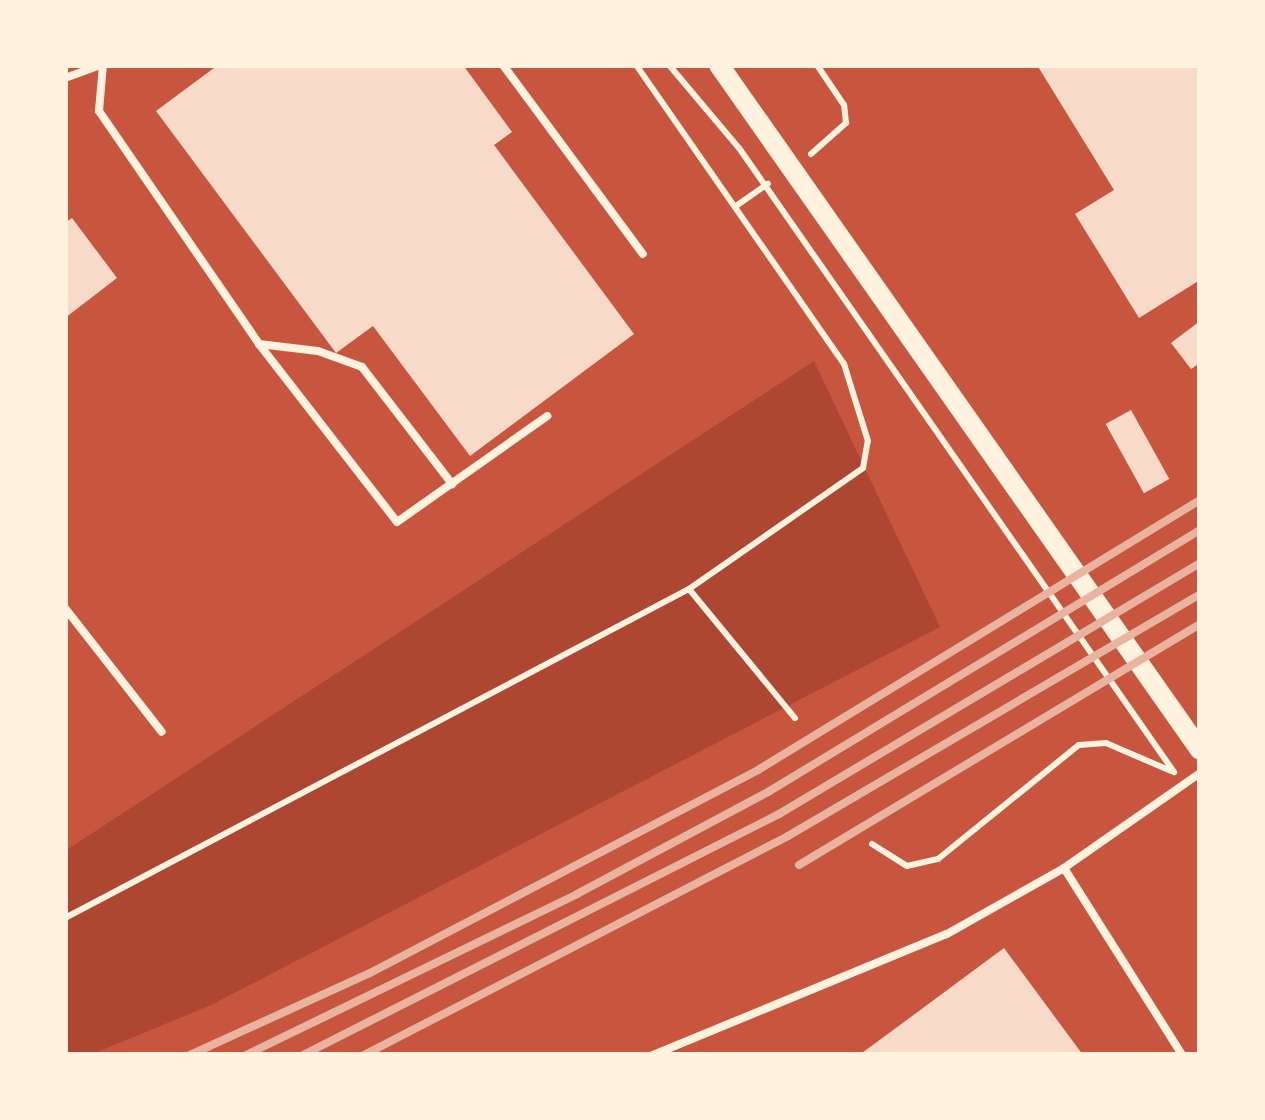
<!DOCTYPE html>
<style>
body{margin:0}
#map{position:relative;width:1265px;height:1120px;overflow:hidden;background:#c8553d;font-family:"Source Serif 4",serif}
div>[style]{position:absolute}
.green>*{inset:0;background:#ae4732}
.building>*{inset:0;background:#f7dbc8;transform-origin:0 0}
.path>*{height:6px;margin:-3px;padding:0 3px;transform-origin:3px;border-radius:3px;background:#fff3e0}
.service>*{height:8px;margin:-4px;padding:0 4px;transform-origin:4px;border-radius:4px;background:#fff3e0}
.secondary>*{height:20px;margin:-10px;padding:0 10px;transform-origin:10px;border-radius:10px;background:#fff3e0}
.rail>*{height:8px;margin:-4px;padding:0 4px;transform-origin:4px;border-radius:4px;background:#e9b49f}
span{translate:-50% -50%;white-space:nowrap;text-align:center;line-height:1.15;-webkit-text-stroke:10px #fff3e0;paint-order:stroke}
.frame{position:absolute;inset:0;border:68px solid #fff3e0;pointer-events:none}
</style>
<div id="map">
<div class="green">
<div style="clip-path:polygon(814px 361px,940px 627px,211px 1005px,90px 1055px,65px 1055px,65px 851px)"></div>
</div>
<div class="building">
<div style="clip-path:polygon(218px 65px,463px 65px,512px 132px,494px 145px,634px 334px,470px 456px,373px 326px,336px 353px,156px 111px)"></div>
<div style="clip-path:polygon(1037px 65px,1200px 65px,1200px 280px,1139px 318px,1075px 214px,1114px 190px)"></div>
<div style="clip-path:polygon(72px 218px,117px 278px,65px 318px,65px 223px)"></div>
<div style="clip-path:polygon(1200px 321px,1200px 363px,1191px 369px,1171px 343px)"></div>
<div style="left:1131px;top:410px;width:79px;height:29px;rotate:61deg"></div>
<div style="clip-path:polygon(1004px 948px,1083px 1055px,859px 1055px,877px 1042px)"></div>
</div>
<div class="path">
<div style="left:669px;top:65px;width:109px;rotate:49.9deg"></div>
<div style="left:739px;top:148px;width:761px;rotate:55.12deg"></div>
<div style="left:811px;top:154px;width:47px;rotate:-41.5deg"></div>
<div style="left:846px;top:123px;width:18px;rotate:-96deg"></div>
<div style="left:844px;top:105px;width:48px;rotate:-124deg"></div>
<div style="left:736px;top:206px;width:39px;rotate:-35deg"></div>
<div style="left:689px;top:589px;width:167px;rotate:50.6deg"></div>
<div style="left:872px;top:844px;width:41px;rotate:32.2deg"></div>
<div style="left:907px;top:866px;width:32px;rotate:-13deg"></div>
<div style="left:938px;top:859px;width:181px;rotate:-39deg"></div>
<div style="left:1079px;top:745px;width:27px;rotate:-4deg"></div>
<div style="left:1106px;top:743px;width:71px;rotate:23.3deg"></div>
<div style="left:65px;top:918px;width:705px;rotate:-27.8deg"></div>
<div style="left:689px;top:589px;width:212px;rotate:-34.8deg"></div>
<div style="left:863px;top:468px;width:27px;rotate:-80deg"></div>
<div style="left:868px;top:441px;width:81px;rotate:-107.3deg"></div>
<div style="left:844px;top:364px;width:364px;rotate:-124.8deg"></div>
</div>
<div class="service">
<div style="left:103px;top:65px;width:46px;rotate:95deg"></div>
<div style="left:99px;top:111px;width:283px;rotate:55.5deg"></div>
<div style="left:259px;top:344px;width:225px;rotate:52.2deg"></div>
<div style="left:397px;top:522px;width:184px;rotate:-35.2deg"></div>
<div style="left:503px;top:65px;width:235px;rotate:53.5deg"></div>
<div style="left:65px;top:78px;width:37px;rotate:-20deg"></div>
<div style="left:259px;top:344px;width:59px;rotate:6.8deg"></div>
<div style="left:318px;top:351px;width:47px;rotate:20deg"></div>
<div style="left:362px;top:367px;width:148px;rotate:52.4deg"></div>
<div style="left:65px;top:608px;width:157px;rotate:52deg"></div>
<div style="left:1064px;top:868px;width:221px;rotate:57.7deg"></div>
<div style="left:653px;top:1055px;width:318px;rotate:-22.4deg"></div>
<div style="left:947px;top:934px;width:134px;rotate:-29.4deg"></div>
<div style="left:1064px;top:868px;width:166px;rotate:-34.9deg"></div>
</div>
<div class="secondary">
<div style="left:719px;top:65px;width:837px;rotate:54.92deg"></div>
</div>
<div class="rail">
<div style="left:799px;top:865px;width:468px;rotate:-31deg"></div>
<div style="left:190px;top:1055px;width:198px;rotate:-24.5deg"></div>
<div style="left:370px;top:973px;width:438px;rotate:-27.6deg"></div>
<div style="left:758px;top:770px;width:518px;rotate:-31.42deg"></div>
<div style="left:246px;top:1055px;width:368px;rotate:-25.9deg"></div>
<div style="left:577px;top:894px;width:217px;rotate:-28.1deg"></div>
<div style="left:768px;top:792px;width:505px;rotate:-31.24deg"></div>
<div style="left:303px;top:1055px;width:534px;rotate:-26.85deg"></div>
<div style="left:779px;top:814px;width:490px;rotate:-30.8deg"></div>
<div style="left:364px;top:1055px;width:477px;rotate:-27.3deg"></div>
<div style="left:788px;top:836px;width:478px;rotate:-30.4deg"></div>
</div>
<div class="frame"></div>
</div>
